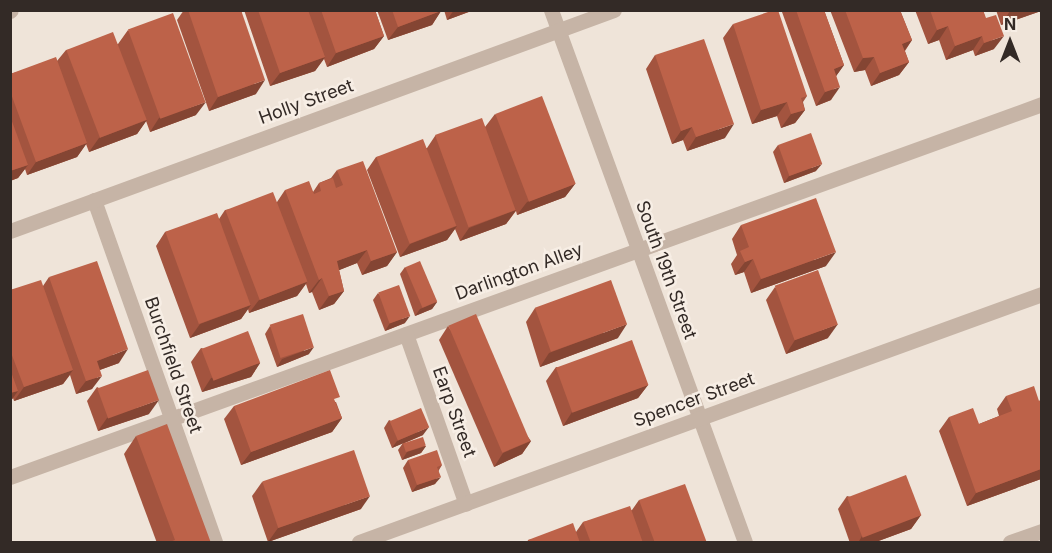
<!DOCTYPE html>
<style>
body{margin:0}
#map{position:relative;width:1052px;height:553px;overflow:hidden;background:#efe4d9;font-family:Inter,sans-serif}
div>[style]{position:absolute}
.service>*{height:15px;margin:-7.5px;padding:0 7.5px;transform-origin:7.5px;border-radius:7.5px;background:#c6b4a6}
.minor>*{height:15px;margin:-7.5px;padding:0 7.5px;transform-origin:7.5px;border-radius:7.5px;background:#c6b4a6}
.wall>*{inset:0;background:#a3543f}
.shaded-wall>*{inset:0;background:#844533}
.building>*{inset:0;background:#bd6249;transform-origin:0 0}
span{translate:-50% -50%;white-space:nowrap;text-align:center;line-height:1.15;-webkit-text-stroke:5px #f7eee5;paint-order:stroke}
.street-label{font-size:18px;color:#332a26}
.frame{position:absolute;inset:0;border:12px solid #332a26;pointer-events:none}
.north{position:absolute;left:980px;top:12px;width:60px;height:60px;-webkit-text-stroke:4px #f7eee5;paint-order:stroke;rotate:0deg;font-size:16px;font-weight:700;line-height:24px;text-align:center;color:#332a26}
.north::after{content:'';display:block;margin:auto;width:21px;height:27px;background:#332a26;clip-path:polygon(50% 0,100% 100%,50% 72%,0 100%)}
</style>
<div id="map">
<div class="service">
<div style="left:10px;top:11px;width:1px;rotate:-45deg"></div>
<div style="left:10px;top:477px;width:1097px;rotate:-19.87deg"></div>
</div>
<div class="minor">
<div style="left:551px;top:10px;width:566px;rotate:69.97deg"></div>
<div style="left:94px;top:200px;width:363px;rotate:70.5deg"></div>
<div style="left:10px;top:231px;width:643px;rotate:-20.1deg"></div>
<div style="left:406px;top:334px;width:180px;rotate:70.6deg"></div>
<div style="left:359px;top:542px;width:727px;rotate:-19.96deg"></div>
<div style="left:1010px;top:542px;width:34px;rotate:-19deg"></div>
</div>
<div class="wall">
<div style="clip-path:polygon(184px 10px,241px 10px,256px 94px,209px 111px,177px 20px)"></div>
<div style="clip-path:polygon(244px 10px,375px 10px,384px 36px,374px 49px,327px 67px,324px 59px,315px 71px,270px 86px)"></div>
<div style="clip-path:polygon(377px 10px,441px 10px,441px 11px,432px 25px,388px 40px)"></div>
<div style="clip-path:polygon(444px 10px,474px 10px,447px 20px)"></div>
<div style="clip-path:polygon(782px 10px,824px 10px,844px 65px,836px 76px,831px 100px,816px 106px,782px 12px)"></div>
<div style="clip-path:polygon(830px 10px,900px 10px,912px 40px,905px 51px,909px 62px,899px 75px,871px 86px,865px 70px,854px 72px)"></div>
<div style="clip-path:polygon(915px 10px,983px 10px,994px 49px,975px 56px,973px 50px,946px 60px,939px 40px,928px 44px)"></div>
<div style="clip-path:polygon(996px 10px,1041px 10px,1041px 11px,1001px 25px)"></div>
<div style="clip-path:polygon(733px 24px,807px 96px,803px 102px,805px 110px,795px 123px,781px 128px,777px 116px,752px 124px,723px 38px)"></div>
<div style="clip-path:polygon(128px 30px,196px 115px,150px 132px,146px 121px,137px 134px,89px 152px,86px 144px,77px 157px,27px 175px,25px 169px,18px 178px,10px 181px,10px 74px,57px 61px,66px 50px,118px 44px)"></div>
<div style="clip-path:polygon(655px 55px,725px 138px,687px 151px,683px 140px,672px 144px,646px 69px)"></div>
<div style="clip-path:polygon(495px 114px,575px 184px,565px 197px,517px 215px,516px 211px,506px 224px,460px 241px,455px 229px,447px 240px,400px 257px,367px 170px,376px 157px,427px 148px,435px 136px,485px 127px)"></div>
<div style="clip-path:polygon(778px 145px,816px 171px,784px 183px,773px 152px)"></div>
<div style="clip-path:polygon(337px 170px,397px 252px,387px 266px,362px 275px,357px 263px,339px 270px,344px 291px,334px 304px,319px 310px,312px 292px,309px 293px,306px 284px,297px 296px,249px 313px,248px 309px,241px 319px,190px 338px,156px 246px,165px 232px,219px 219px,225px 210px,277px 202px,285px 190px,313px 192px,319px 183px,331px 178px)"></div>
<div style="clip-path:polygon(741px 225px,826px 266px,751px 293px,744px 272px,735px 275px,731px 264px,737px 255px,732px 239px)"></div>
<div style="clip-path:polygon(405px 267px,437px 302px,432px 309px,415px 316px,400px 274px)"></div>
<div style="clip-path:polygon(49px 277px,119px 363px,100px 370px,92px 389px,76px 394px,70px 375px,63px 384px,14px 401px,13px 398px,10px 402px,10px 290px,43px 286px)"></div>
<div style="clip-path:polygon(775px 287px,828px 338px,786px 354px,766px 300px)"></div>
<div style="clip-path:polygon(378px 293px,405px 323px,385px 331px,373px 300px)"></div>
<div style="clip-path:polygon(535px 308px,618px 338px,540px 367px,526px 322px)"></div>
<div style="clip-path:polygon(270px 326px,309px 354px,277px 367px,265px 334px)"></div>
<div style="clip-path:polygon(448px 326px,531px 441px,522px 454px,494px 467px,439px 340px)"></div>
<div style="clip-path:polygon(201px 348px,260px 363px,251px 377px,202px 392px,191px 362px)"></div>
<div style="clip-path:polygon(556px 367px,648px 385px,638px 398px,563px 426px,546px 381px)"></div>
<div style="clip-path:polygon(97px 387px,149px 414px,98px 431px,87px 401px)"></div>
<div style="clip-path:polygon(1006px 396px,1039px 401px,1041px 400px,1041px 479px,967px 506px,939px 431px,949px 417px,979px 424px,999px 416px,997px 409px)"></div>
<div style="clip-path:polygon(336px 402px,342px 418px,332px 432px,241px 465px,224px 419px,234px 406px)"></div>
<div style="clip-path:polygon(389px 420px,423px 435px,405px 443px,426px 446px,421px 453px,402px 460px,398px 450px,403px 443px,392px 448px,384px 428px)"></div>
<div style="clip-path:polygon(136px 436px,211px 543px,157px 543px,124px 454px)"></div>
<div style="clip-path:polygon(408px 460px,442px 465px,439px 470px,435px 484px,412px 492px,403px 468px)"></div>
<div style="clip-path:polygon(262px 482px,361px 509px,268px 542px,252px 496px)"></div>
<div style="clip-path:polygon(847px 496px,921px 515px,911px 529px,873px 543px,850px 543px,838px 509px)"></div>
<div style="clip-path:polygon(639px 500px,707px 543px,527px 543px,528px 540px,576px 532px,583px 522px,632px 510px)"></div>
</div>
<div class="shaded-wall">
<div style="clip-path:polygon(454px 10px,474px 10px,447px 20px)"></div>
<div style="clip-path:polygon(1011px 10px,1041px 11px,1001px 25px,1010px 11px)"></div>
<div style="clip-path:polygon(441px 11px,432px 25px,388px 40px,398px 27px)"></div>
<div style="clip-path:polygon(948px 26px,939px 40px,928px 44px,937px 30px)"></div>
<div style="clip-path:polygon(384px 36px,374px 49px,327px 67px,336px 53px)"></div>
<div style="clip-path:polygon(982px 36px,973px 50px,946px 60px,955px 46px)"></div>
<div style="clip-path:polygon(1004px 36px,994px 49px,975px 56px,984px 43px)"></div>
<div style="clip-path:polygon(912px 40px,902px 54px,902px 44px)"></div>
<div style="clip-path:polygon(325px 57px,315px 71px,270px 86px,280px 73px)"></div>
<div style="clip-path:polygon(874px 57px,865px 70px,854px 72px,863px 58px)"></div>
<div style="clip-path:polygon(909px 62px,899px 75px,871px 86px,880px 73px)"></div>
<div style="clip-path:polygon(844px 65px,834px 79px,834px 69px)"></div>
<div style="clip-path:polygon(265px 80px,256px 94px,209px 111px,218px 97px)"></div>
<div style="clip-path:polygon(840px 87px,831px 100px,816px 106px,825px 92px)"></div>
<div style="clip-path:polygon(206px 102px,196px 115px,150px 132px,159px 118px)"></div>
<div style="clip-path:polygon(787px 102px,777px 116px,752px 124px,761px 110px)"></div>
<div style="clip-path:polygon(805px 110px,795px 123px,781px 128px,791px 114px)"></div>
<div style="clip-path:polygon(147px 120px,137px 134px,89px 152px,99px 138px)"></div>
<div style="clip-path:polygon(734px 124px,725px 138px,687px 151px,696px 137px)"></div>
<div style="clip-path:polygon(692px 127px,683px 140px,672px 144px,681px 131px)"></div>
<div style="clip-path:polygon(87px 143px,77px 157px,27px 175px,36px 162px)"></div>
<div style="clip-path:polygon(822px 164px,816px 171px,784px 183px,789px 176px)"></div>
<div style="clip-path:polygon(28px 165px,18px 178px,10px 181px,10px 171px)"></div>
<div style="clip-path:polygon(575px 184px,565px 197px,517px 215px,527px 202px)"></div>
<div style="clip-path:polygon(516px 210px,506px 224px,460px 241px,469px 228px)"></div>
<div style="clip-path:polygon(457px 226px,447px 240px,400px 257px,410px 244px)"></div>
<div style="clip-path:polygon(367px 250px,357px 263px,327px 275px,337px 261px)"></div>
<div style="clip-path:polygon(397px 252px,387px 266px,362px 275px,371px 261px)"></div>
<div style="clip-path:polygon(836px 252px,826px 266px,751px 293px,761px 279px)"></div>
<div style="clip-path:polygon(753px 259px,744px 272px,735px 275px,745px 262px)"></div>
<div style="clip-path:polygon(322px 278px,312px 292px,309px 293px,319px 280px)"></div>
<div style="clip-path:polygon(307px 282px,297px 296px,249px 313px,259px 300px)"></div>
<div style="clip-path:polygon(344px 291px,334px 304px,319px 310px,329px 296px)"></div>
<div style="clip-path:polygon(437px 302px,432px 309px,415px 316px,420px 309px)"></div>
<div style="clip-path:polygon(251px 305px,241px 319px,190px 338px,200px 324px)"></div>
<div style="clip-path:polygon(410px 316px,405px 323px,385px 331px,390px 323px)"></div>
<div style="clip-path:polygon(627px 324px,618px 338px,540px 367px,549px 353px)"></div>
<div style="clip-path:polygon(838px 324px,828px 338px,786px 354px,795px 340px)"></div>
<div style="clip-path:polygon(314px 347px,309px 354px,277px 367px,282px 359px)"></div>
<div style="clip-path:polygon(128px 349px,119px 363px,88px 374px,97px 361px)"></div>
<div style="clip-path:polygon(260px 363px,251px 377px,202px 392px,211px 378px)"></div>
<div style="clip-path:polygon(73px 370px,63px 384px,14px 401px,24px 387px)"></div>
<div style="clip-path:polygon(102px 376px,92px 389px,76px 394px,86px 381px)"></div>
<div style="clip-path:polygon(648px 385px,638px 398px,563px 426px,572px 412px)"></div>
<div style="clip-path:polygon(18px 391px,10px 402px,10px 393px)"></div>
<div style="clip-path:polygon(159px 400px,149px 414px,98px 431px,107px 418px)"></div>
<div style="clip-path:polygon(342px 418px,332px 432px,241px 465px,251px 452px)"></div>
<div style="clip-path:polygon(429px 427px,423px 435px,392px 448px,397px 441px)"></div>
<div style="clip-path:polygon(531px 441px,522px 454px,494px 467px,503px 453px)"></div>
<div style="clip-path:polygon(426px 446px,421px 453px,402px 460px,407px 452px)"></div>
<div style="clip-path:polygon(1041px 469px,1041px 479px,967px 506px,976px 493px)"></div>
<div style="clip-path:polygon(441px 477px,435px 484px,412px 492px,417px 485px)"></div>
<div style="clip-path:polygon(370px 496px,361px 509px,268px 542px,278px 528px)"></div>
<div style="clip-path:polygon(921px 515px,911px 529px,873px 543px,858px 543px,862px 536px)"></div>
</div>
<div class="building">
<div style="clip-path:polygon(188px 10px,241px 10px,265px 80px,218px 97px)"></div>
<div style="clip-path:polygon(258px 10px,308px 10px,325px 57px,280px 73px)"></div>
<div style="clip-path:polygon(321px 10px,375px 10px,384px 36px,336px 53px)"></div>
<div style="clip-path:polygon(392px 10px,441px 10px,441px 11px,398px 27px)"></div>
<div style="clip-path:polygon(774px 10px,778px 10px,807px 96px,801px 98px,805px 110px,791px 114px,787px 102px,761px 110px,733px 24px)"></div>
<div style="clip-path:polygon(796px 10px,824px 10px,844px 65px,834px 69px,840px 87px,825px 92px)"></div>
<div style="clip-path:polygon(845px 10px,900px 10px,912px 40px,902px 44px,909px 62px,880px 73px,874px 57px,863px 58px)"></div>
<div style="clip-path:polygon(930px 10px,983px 10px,986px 18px,996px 15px,1004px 36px,984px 43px,982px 36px,955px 46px,948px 26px,937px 30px)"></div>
<div style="left:173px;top:13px;width:95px;height:48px;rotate:70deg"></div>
<div style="left:113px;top:32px;width:94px;height:50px;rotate:69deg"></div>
<div style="clip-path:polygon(704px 39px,734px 124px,696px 137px,692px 127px,681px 131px,655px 55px)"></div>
<div style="clip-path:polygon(56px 57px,87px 143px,36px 162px,10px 91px,10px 74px)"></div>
<div style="left:542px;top:96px;width:94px;height:50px;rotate:69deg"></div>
<div style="clip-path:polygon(10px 116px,28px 165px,10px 171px)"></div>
<div style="left:482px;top:118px;width:98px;height:50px;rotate:70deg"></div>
<div style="left:811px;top:133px;width:33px;height:35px;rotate:70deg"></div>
<div style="left:423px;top:139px;width:93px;height:50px;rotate:69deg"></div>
<div style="clip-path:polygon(363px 161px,397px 252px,371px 261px,367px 250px,337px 261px,344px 291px,329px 296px,322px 278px,319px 280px,285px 190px,309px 181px,314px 194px,321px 191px,319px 183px,333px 178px,336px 188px,343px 185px,337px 170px)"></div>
<div style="left:273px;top:192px;width:96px;height:51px;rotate:69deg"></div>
<div style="clip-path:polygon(816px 198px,836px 252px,761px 279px,753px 259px,745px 262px,740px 251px,749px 247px,741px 225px)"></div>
<div style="left:217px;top:213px;width:98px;height:55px;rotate:70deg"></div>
<div style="clip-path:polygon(97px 261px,128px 349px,97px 361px,102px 376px,86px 381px,49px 277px)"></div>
<div style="left:420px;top:261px;width:44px;height:16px;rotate:67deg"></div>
<div style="left:818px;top:270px;width:58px;height:46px;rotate:70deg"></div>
<div style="clip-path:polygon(41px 280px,73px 370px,24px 387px,10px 350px,10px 290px)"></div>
<div style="left:611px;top:280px;width:47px;height:81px;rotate:70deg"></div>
<div style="left:399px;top:285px;width:33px;height:22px;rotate:70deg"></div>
<div style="left:303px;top:314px;width:35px;height:35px;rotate:72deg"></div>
<div style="left:476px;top:314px;width:138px;height:30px;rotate:67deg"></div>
<div style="left:248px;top:331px;width:34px;height:50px;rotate:69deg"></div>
<div style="left:632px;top:340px;width:48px;height:81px;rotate:70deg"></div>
<div style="clip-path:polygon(10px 369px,18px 391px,10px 393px)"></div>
<div style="left:148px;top:370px;width:32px;height:54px;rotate:70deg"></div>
<div style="clip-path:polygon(330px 370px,340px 397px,334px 399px,342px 418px,251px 452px,234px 406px)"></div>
<div style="clip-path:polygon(1034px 386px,1039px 401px,1041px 400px,1041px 469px,976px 493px,949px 417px,973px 408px,979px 424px,1012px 411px,1006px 396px)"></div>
<div style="left:421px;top:408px;width:21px;height:34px;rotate:67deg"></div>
<div style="clip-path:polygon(167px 424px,211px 543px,167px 543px,175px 540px,136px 436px)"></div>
<div style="left:423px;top:437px;width:9px;height:21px;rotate:72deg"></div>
<div style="left:354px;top:450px;width:49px;height:97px;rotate:71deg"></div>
<div style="clip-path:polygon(437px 450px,442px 465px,437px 467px,441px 477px,417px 485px,408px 460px)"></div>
<div style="left:906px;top:475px;width:43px;height:63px;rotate:69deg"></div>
<div style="clip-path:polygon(685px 484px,707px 543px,655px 543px,639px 500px)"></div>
<div style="clip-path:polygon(630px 506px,643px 543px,591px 543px,583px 522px)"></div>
<div style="clip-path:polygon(573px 523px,580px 543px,529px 543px,528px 540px)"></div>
</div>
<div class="street-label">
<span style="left:306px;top:102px;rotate:-20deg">Holly Street</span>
<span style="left:666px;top:270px;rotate:70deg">South 19th Street</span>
<span style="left:519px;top:272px;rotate:-20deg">Darlington Alley</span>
<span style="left:173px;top:365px;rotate:71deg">Burchfield Street</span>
<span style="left:694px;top:400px;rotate:-20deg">Spencer Street</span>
<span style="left:454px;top:412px;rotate:70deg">Earp Street</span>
</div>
<div class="frame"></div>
<div class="north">N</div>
</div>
